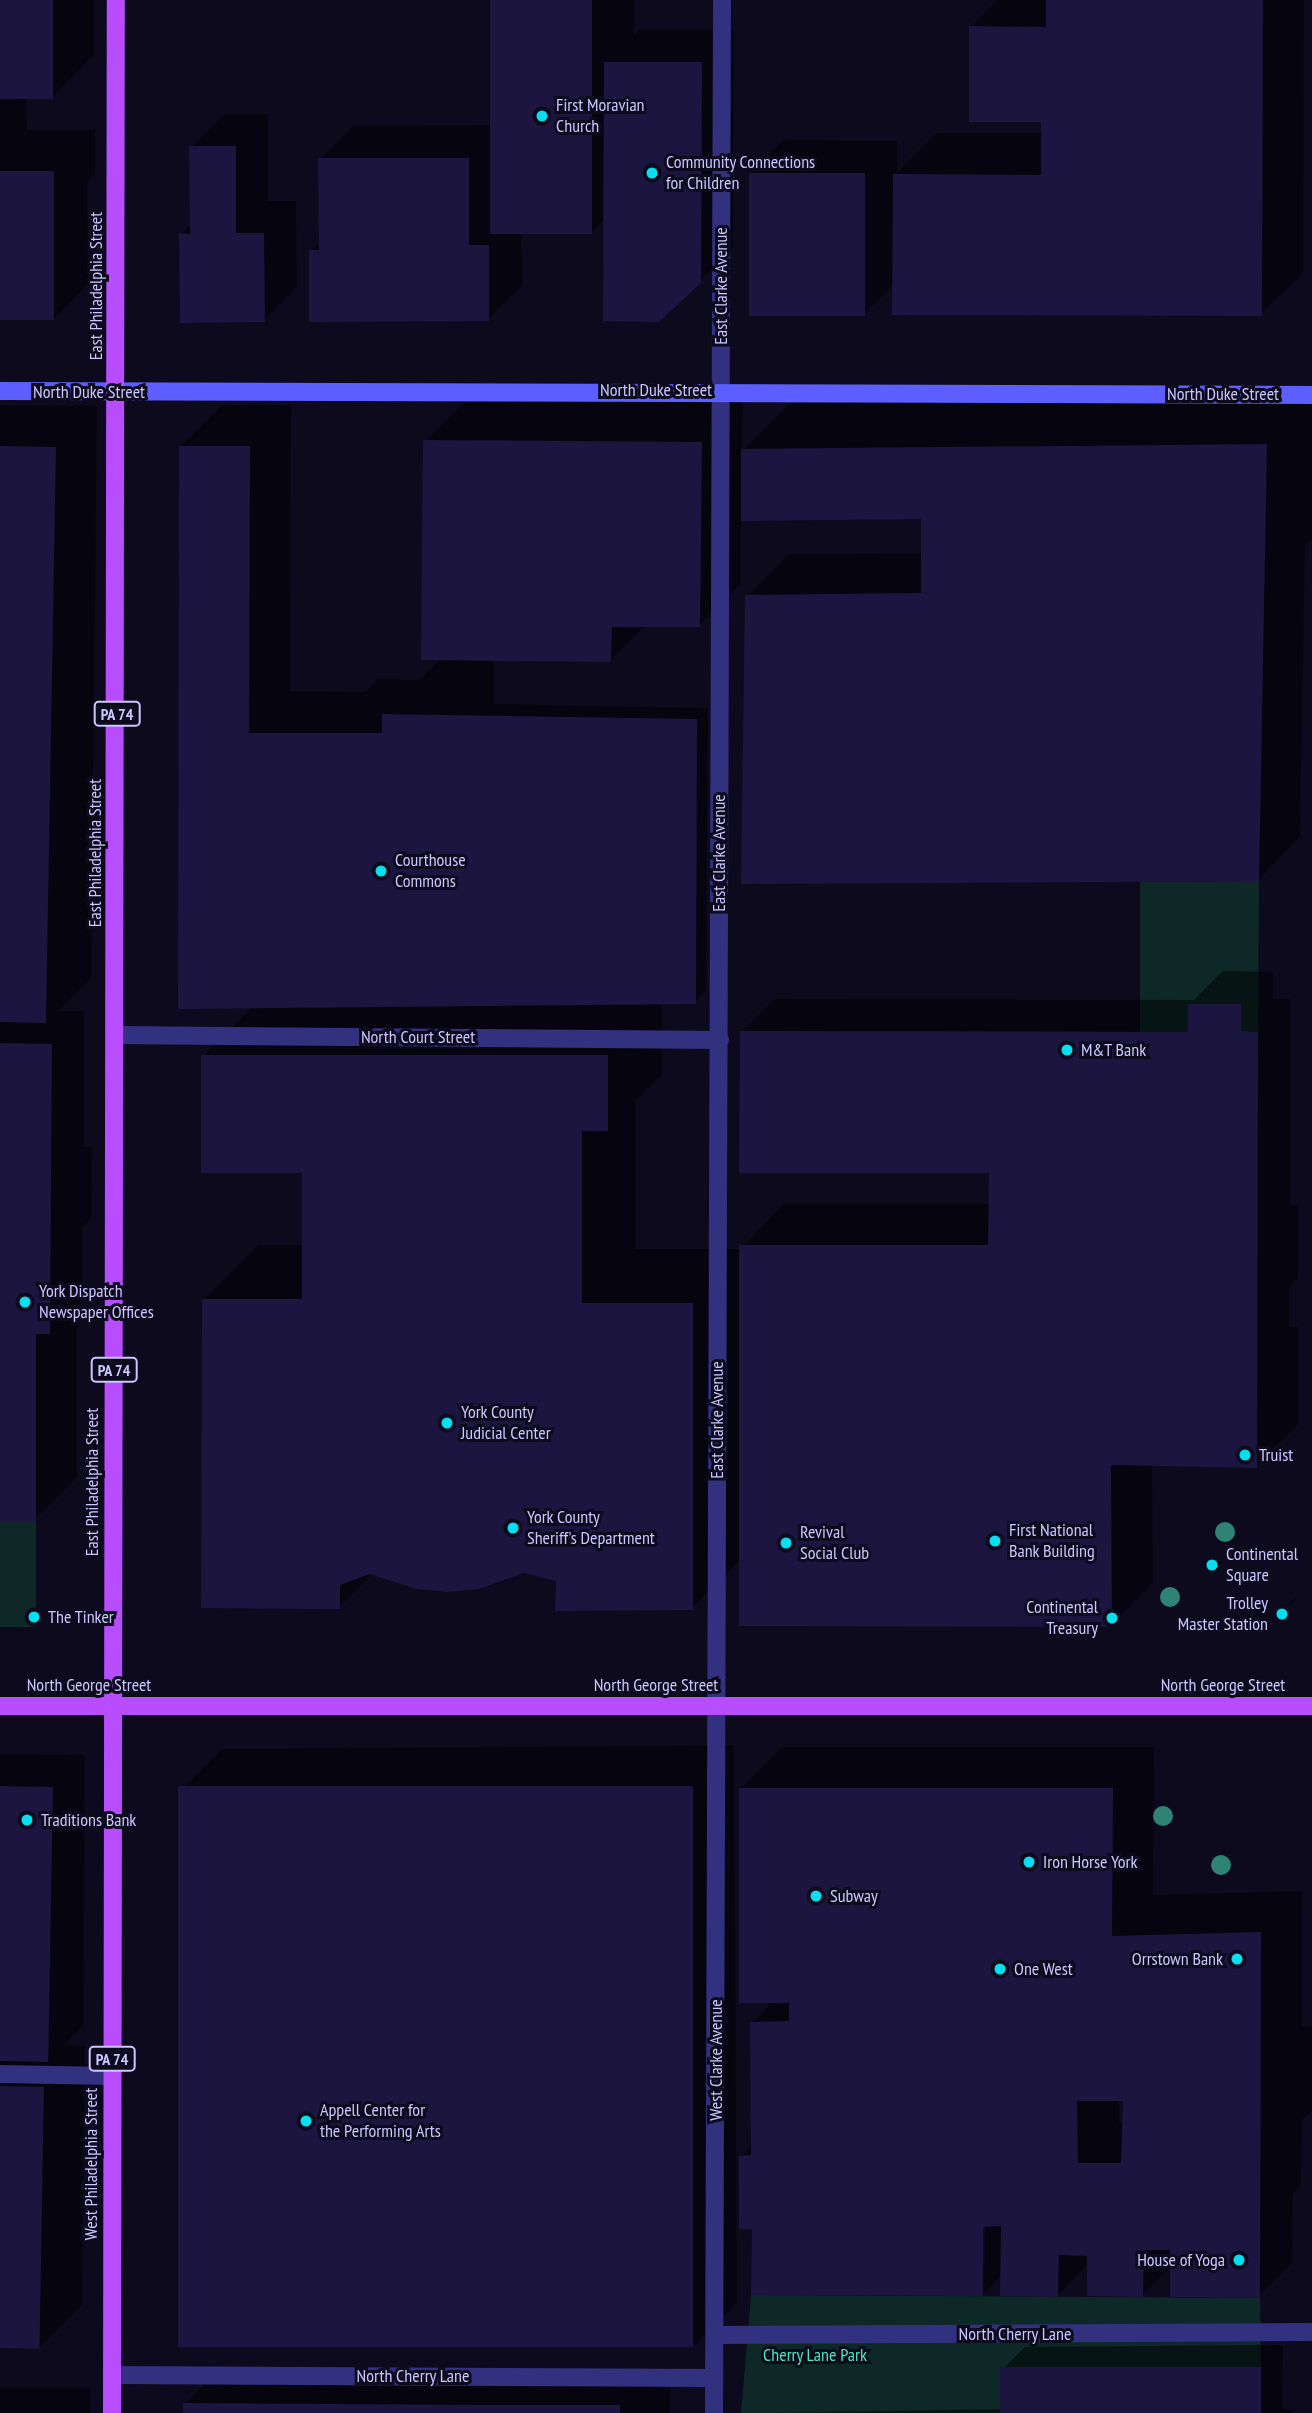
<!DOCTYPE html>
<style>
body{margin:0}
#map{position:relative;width:1312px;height:2413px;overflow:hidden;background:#0d0a1d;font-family:"PT Sans Narrow",sans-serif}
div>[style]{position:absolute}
.green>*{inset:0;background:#0d2826;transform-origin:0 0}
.shadow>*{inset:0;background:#0007;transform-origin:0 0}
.building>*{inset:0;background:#1c1540;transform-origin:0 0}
.lane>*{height:18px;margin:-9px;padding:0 9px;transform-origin:9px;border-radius:9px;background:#323180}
.street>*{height:18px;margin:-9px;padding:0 9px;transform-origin:9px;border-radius:9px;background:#323180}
.secondary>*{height:18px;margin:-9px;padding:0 9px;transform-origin:9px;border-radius:9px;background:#5d5eff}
.primary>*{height:18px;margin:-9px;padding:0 9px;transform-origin:9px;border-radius:9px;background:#b84dff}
.trees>*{width:20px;height:20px;margin:-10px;border-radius:50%;background:#2f8374}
.dots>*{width:19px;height:19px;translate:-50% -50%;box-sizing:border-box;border:4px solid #0d0a1d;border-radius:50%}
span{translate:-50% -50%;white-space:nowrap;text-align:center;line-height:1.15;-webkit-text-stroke:6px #0d0a1d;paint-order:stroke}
.shield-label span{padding:2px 5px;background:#0d0a1d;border:2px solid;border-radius:5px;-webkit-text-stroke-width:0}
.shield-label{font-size:16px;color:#cbc6ff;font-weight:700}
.poi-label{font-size:18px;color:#cbc6ff}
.left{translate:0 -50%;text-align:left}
.right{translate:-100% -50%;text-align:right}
.street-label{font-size:18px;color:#cbc6ff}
.park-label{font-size:18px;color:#4be6bb}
</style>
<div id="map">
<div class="green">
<div style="clip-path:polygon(1259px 881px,1258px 1032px,1241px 1031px,1241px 1004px,1188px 1004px,1188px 1032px,1140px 1032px,1140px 882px)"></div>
<div style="left:0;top:1521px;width:36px;height:106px"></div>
<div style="clip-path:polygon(751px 2295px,1260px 2298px,1261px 2367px,1138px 2370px,998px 2413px,741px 2413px)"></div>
</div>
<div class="shadow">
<div style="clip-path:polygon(0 0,94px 0,94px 55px,53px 97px,26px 97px,27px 130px,95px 130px,95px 174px,87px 183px,88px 284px,55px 318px,0 319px)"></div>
<div style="clip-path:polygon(492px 0,634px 0,634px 35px,639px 30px,734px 30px,733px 248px,699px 282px,605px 219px,593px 231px,521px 232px,522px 286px,488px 319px,311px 251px,321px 241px,320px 159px,353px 126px,492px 125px)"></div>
<div style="clip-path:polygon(998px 0,1304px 0,1303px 273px,1261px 314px,894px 284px,863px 315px,750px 174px,783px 140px,897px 141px,897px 173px,937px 133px,1043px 133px,1043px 120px,971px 27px)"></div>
<div style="clip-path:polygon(224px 114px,268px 114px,268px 201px,296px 201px,297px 287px,264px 320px,181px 234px,192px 224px,191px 147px)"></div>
<div style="clip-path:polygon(1312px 391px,1312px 539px,1305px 545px,1300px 837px,1259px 879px,747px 596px,789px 554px,923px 553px,923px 517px,741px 520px,741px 584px,699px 626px,646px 625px,610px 661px,494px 659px,494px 704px,708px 708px,706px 991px,695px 1002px,662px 1003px,662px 1075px,635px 1101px,635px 1249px,741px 1249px,783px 1204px,990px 1204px,991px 1171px,742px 1032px,775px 999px,1194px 1000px,1223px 971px,1273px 972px,1273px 999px,1290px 999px,1290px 1205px,1298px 1205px,1298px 1279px,1289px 1287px,1289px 1327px,1298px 1327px,1298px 1424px,1256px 1466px,1152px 1464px,1153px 1583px,1111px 1625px,741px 1559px,692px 1608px,524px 1571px,373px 1573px,339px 1607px,203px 1300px,258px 1245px,303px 1245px,303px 1171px,203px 1056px,252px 1007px,180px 447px,222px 405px,291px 405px,290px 691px,365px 692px,378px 679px,419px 680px,440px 659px,425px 441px,467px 399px,743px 401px,742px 451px,797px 396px)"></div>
<div style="clip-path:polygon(0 405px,97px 406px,91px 979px,59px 1011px,84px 1011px,84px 1147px,92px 1147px,91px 1219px,82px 1228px,82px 1299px,77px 1304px,77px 1477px,35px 1519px,0 1519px)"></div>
<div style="clip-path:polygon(1296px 1597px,1297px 1599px,1280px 1614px,1278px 1612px)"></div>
<div style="clip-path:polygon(734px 1745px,737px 2303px,695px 2345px,180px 1791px,222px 1749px)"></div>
<div style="clip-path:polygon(evenodd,782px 1747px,1154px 1747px,1153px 1895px,1302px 1891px,1302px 2026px,1312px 2026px,1312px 2111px,1302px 2120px,1301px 2185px,1293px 2194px,1292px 2263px,1259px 2296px,1172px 2266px,1143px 2295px,1089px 2264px,1058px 2295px,1002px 2275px,983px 2295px,754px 2228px,741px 2157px,752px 2145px,752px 2023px,773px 2001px,740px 1789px,782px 1747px,1119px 2099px,1125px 2099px,1124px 2122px,1119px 2122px,1119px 2099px,782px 1747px,982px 2220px,985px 2220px,985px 2264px,982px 2264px,982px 2220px)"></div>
<div style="clip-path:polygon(0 1754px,85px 1755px,83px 2026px,64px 2045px,85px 2046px,82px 2305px,40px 2347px,0 2346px)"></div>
<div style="clip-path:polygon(1283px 2345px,1282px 2409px,1293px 2409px,1292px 2413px,769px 2413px,1000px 2409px,1002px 2370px,1025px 2347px)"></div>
<div style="clip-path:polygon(218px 2370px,670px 2380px,670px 2413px,185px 2413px,185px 2404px)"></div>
<div style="left:0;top:2388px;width:90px;height:25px"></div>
</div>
<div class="building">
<div style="left:0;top:0;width:53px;height:99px"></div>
<div style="left:490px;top:0;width:102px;height:234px"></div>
<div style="clip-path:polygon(1046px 0,1263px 0,1262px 316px,892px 315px,893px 174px,1041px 175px,1041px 122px,969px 122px,969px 26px,1046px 27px)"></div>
<div style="clip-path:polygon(604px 62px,702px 62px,701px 283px,659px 322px,603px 321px)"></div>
<div style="clip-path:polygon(189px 146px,236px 146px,236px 233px,264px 233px,265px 322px,180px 323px,179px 233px,190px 234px)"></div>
<div style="clip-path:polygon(318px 158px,469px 158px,469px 245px,489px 245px,489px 321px,309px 322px,309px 250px,319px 250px)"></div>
<div style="left:0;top:171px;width:54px;height:149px"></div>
<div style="left:749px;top:173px;width:116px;height:143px"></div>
<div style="clip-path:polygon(423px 440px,702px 442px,700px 627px,612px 627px,611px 662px,421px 660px)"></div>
<div style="clip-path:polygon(1267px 444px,1259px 881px,741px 884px,745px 595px,921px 593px,921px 519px,741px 521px,741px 449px)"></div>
<div style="left:0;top:446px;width:56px;height:576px;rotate:1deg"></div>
<div style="clip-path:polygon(179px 446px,250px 446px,249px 733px,382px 733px,382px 714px,697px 719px,696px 1004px,178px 1009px)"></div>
<div style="clip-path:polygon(1188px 1004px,1241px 1004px,1241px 1031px,1258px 1032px,1257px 1468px,1111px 1465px,1112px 1627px,739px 1626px,739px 1245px,988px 1245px,989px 1173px,739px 1173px,740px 1031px,1188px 1032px)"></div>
<div style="clip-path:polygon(0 1043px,52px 1044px,50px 1334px,36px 1334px,36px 1521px,0 1521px)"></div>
<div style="clip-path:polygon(201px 1055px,608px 1055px,608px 1131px,582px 1131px,582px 1303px,693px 1303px,693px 1610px,555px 1611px,556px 1581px,524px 1573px,479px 1589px,447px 1592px,416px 1589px,370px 1574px,340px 1585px,340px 1609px,201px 1608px,202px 1299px,302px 1299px,302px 1173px,201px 1173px)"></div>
<div style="clip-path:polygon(1279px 1607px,1287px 1612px,1284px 1617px,1276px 1611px)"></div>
<div style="left:0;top:1786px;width:53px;height:275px;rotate:1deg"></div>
<div style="left:693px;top:1786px;width:561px;height:515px;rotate:90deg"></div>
<div style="clip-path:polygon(evenodd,739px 1788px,1113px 1788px,1112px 1936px,1261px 1932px,1260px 2298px,1170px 2297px,1170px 2250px,1144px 2250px,1143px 2297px,1087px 2296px,1087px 2256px,1059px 2255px,1058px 2297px,1000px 2296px,1001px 2226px,983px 2227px,983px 2296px,751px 2295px,752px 2229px,739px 2229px,739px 2156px,751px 2155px,750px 2022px,789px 2021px,789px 2003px,739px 2003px,739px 1788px,1077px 2101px,1123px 2101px,1121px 2163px,1078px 2163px,1077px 2101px)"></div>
<div style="left:0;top:2086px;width:44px;height:262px;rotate:1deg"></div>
<div style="left:1261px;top:2367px;width:46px;height:261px;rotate:90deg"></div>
<div style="clip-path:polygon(183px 2403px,489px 2405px,620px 2405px,620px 2413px,183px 2413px)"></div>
</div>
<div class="lane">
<div style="left:0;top:2074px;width:112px;rotate:1deg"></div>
<div style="left:112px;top:2375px;width:602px;rotate:0.29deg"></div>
</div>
<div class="street">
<div style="left:116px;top:1035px;width:604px;rotate:0.47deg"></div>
<div style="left:717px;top:2335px;width:595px;rotate:-0.29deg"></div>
<div style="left:714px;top:2413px;width:2413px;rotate:-89.81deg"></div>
</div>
<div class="secondary">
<div style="left:0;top:391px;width:1312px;rotate:0.17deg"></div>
</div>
<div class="primary">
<div style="left:0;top:1706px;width:1312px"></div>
<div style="left:112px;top:2413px;width:2413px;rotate:-89.91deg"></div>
</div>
<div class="trees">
<div style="left:1225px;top:1532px"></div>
<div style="left:1170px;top:1597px"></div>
<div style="left:1163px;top:1816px"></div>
<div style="left:1221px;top:1865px"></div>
</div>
<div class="dots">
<div style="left:542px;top:116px;background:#00e0f1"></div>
<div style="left:652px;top:173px;background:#00e0f1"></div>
<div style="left:381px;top:871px;background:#00e0f1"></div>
<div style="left:1067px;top:1050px;background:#00e0f1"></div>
<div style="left:25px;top:1302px;background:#00e0f1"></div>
<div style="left:447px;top:1423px;background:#00e0f1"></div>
<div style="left:1245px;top:1455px;background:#00e0f1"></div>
<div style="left:513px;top:1528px;background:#00e0f1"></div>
<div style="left:995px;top:1541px;background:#00e0f1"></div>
<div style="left:786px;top:1543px;background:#00e0f1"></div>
<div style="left:1212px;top:1565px;background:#00e0f1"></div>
<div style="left:1282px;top:1614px;background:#00e0f1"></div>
<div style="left:34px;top:1617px;background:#00e0f1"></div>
<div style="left:1112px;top:1618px;background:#00e0f1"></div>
<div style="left:27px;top:1820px;background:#00e0f1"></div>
<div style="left:1029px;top:1862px;background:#00e0f1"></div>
<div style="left:816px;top:1896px;background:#00e0f1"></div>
<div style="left:1237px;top:1959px;background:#00e0f1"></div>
<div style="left:1000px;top:1969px;background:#00e0f1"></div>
<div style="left:306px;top:2121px;background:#00e0f1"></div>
<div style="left:1239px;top:2260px;background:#00e0f1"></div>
</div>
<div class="shield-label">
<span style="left:117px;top:714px">PA 74</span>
<span style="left:114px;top:1370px">PA 74</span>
<span style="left:112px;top:2059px">PA 74</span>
</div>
<div class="poi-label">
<span class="left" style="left:556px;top:116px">First Moravian<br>Church</span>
<span class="left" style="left:666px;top:173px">Community Connections<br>for Children</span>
<span class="left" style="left:395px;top:871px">Courthouse<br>Commons</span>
<span class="left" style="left:1081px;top:1050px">M&amp;T Bank</span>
<span class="left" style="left:39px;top:1302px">York Dispatch<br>Newspaper Offices</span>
<span class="left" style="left:461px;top:1423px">York County<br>Judicial Center</span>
<span class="left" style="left:1259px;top:1455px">Truist</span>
<span class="left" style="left:527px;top:1528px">York County<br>Sheriff's Department</span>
<span class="left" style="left:1009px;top:1541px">First National<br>Bank Building</span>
<span class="left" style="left:800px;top:1543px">Revival<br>Social Club</span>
<span class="left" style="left:1226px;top:1565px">Continental<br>Square</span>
<span class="right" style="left:1268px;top:1614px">Trolley<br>Master Station</span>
<span class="right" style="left:1098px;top:1618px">Continental<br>Treasury</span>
<span class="left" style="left:48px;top:1617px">The Tinker</span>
<span class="left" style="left:41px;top:1820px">Traditions Bank</span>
<span class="left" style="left:1043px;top:1862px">Iron Horse York</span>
<span class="left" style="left:830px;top:1896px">Subway</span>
<span class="right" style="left:1223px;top:1959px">Orrstown Bank</span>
<span class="left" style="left:1014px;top:1969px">One West</span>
<span class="left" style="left:320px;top:2121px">Appell Center for<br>the Performing Arts</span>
<span class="right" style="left:1225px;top:2260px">House of Yoga</span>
</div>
<div class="street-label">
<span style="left:96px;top:286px;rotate:-90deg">East Philadelphia Street</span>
<span style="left:721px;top:286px;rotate:-90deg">East Clarke Avenue</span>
<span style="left:656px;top:390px">North Duke Street</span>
<span style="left:89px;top:392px">North Duke Street</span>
<span style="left:1223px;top:394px">North Duke Street</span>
<span style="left:95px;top:853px;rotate:-90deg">East Philadelphia Street</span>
<span style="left:719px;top:853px;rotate:-90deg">East Clarke Avenue</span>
<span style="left:418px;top:1037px">North Court Street</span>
<span style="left:717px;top:1420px;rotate:-90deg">East Clarke Avenue</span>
<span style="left:92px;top:1482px;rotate:-90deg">East Philadelphia Street</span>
<span style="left:89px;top:1685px">North George Street</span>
<span style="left:656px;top:1685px">North George Street</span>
<span style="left:1223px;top:1685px">North George Street</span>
<span style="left:716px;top:2060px;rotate:-90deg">West Clarke Avenue</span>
<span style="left:91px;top:2164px;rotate:-90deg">West Philadelphia Street</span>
<span style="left:1015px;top:2334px">North Cherry Lane</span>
<span style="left:413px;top:2376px">North Cherry Lane</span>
</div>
<div class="park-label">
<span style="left:815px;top:2355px">Cherry Lane Park</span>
</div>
</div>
